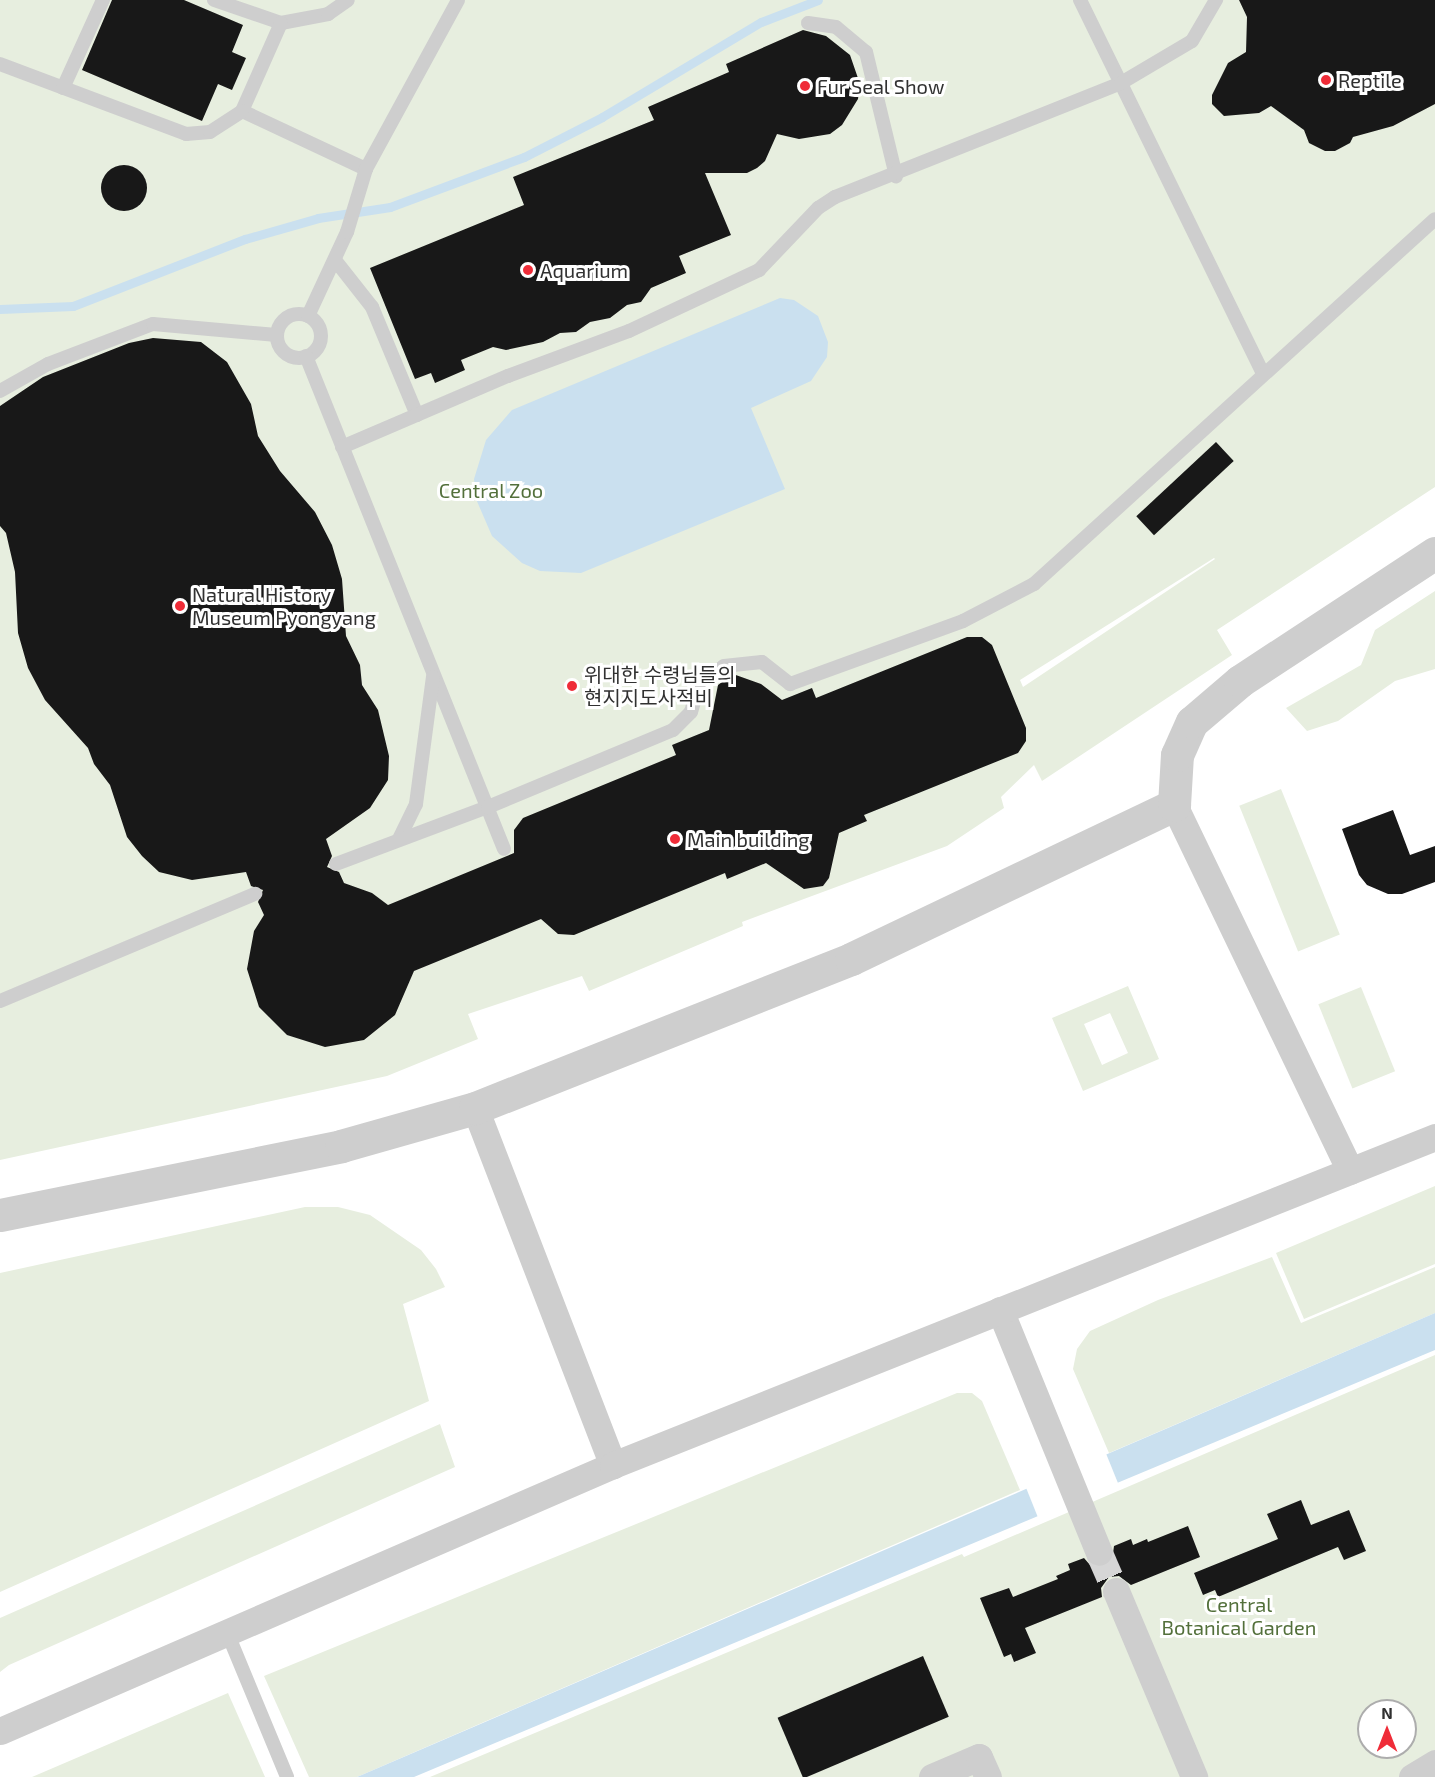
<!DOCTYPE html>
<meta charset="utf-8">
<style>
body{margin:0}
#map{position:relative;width:1435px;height:1777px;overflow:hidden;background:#fff;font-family:"Exo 2","Noto Sans KR",sans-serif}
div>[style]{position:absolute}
.green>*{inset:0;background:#e7eedf;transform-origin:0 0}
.water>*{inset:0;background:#cae0ef}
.pier>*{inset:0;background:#fff;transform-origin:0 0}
.stream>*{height:9px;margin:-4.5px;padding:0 4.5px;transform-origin:4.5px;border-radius:4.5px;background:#cae0ef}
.building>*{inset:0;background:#181818;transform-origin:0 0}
.round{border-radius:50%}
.minor-tunnel>*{height:27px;margin-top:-13.5px;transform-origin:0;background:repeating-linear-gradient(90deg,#d6d6d6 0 27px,transparent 0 41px)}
.service>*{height:14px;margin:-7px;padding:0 7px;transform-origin:7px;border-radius:7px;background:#cecece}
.service>.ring{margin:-7px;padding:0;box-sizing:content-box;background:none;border:14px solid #cecece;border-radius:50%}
.minor>*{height:27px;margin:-13.5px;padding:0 13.5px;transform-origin:13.5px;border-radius:13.5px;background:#cecece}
.tertiary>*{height:33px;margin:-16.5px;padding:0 16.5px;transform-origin:16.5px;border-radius:16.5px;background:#cecece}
.dots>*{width:16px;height:16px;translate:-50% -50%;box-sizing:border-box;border:3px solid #fff;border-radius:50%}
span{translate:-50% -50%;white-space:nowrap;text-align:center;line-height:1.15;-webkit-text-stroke:6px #fff;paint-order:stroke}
.poi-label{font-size:20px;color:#313131}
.left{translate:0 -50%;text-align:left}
.park-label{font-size:20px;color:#53703b}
.north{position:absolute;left:1357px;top:1699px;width:60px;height:60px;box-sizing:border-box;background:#fff;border:2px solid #adadad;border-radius:50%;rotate:0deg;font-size:16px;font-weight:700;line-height:24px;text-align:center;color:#313131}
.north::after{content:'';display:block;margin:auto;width:21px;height:27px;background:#ef2c38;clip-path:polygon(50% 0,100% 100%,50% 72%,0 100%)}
</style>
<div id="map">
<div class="green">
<div style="clip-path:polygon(evenodd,0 0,1435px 0,1435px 487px,1217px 630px,1232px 655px,1042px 781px,1034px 765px,1001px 797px,1004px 808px,947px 846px,742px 922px,743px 926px,589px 991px,582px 976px,468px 1014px,478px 1039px,387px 1076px,0 1160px,0 0,1214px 558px,1215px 559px,1023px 687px,1020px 680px,1214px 558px)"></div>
<div style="clip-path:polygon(1435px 591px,1435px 669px,1395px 681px,1338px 721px,1307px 731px,1286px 708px,1361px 665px,1375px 630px)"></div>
<div style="left:1281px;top:789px;width:157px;height:45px;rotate:68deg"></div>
<div style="clip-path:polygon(evenodd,1128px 986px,1159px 1059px,1083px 1091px,1052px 1018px,1128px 986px,1110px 1013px,1128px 1053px,1102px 1065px,1084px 1024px,1110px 1013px)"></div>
<div style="left:1361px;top:987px;width:91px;height:46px;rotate:68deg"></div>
<div style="clip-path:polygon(1435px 1186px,1435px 1264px,1304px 1319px,1276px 1253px)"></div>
<div style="clip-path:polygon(305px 1207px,338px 1207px,370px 1215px,421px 1250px,436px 1269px,445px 1287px,403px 1304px,429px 1401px,0 1592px,0 1273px)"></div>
<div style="clip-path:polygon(1272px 1257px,1301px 1323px,1435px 1267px,1435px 1313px,1109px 1453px,1073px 1369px,1077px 1349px,1090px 1331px,1158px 1300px)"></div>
<div style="clip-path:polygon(evenodd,1435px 1355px,1435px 1777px,430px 1777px,962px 1554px,964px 1557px,1435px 1355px,1369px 1711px,1405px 1711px,1405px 1747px,1369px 1747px,1369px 1711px)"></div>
<div style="clip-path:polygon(957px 1393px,972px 1393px,982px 1401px,1020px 1490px,357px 1777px,309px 1777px,264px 1676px)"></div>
<div style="clip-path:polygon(440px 1424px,455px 1467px,9px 1665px,0 1672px,0 1618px)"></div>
<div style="clip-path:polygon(228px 1693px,265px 1777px,32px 1777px)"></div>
</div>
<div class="water">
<div style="clip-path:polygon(780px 298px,794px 300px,818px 316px,828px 342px,827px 357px,811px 381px,751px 408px,785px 489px,581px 573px,540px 571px,522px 563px,492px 536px,476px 499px,474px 479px,486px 440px,512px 410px)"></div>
<div style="clip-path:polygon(1435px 1313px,1435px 1350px,414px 1777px,357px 1777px)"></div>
</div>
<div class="pier">
<div style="left:1105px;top:1451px;width:37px;height:87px;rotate:68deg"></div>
</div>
<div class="stream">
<div style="left:0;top:309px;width:73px;rotate:-2.4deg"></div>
<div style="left:73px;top:306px;width:185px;rotate:-21.3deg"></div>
<div style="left:245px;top:239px;width:76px;rotate:-16deg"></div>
<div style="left:318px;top:218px;width:73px;rotate:-8.7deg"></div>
<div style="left:390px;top:207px;width:143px;rotate:-20.5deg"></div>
<div style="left:524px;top:157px;width:88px;rotate:-27.1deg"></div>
<div style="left:602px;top:117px;width:185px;rotate:-30.9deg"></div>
<div style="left:761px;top:22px;width:61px;rotate:-21.1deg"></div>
</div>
<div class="building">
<div style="clip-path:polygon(112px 0,184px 0,243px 25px,232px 52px,246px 58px,232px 90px,218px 84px,202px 121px,82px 70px)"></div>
<div style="clip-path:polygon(1239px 0,1435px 0,1435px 104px,1393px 126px,1353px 137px,1350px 143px,1335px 151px,1325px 151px,1309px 143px,1304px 130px,1271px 106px,1259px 113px,1224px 116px,1212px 104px,1212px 95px,1228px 63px,1246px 52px,1247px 17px)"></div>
<div style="clip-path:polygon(803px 30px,826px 36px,850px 55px,860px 84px,858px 99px,842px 125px,830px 134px,799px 139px,777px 134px,765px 161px,757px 168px,747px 173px,705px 173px,731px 235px,679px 256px,686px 273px,651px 288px,641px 302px,627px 305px,610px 318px,590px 322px,576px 332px,560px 333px,543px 342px,506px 350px,493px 347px,461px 360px,465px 370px,435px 383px,431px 373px,415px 379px,370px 268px,524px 205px,513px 177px,654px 120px,648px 107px,729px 72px,726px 64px)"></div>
<div class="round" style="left:101px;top:165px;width:46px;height:46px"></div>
<div style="clip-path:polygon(153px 338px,201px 342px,227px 362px,251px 404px,258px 436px,280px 471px,315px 512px,332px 545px,342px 579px,346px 636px,360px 665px,362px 685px,378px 710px,389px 756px,388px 780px,370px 808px,326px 839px,332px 856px,327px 867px,339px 872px,344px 883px,372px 893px,388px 905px,514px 853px,514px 830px,523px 818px,676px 755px,672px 745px,709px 730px,718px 685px,733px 674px,761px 684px,782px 700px,812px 688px,816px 698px,967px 637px,982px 637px,992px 645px,1026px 728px,1026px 741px,1018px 753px,864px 815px,867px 821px,839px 833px,829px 878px,823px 886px,804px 889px,766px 863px,727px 879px,725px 873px,574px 935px,558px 934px,541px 919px,414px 971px,395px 1015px,364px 1040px,325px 1047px,287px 1035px,259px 1007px,247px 969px,254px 931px,264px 915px,258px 902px,263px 890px,251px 886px,246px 872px,192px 880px,159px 872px,142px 856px,127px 837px,110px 785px,94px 764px,88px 748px,45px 700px,28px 668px,18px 633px,15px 572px,6px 533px,0 526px,0 406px,43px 377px,129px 343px)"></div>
<div style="left:1216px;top:442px;width:26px;height:109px;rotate:47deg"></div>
<div style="clip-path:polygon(1393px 810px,1410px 855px,1435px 846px,1435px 882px,1402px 894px,1388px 894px,1367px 885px,1359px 875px,1342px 829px)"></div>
<div style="clip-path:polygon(1301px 1500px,1311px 1525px,1349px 1510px,1366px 1551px,1344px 1560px,1338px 1547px,1218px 1597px,1215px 1590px,1203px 1595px,1194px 1573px,1278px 1539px,1267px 1514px)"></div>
<div style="clip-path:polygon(1188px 1526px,1200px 1557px,1131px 1585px,1119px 1576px,1109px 1577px,1101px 1588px,1102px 1597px,1025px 1628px,1036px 1653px,1014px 1662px,1011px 1654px,1004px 1657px,980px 1598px,1009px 1588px,1013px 1597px,1058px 1579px,1056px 1576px,1070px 1570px,1068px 1564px,1084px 1558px,1090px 1565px,1104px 1567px,1112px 1561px,1114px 1546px,1131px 1539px,1133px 1545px,1147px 1539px,1148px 1542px)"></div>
<div style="left:923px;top:1656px;width:66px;height:158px;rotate:67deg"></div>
</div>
<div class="minor-tunnel">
<div style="left:1099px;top:1552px;width:43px;rotate:66.4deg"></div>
</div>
<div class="service">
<div style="left:214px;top:0;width:71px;rotate:18.9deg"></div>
<div style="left:281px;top:23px;width:48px;rotate:-10.8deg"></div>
<div style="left:328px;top:14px;width:24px;rotate:-35deg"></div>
<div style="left:1080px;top:0;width:415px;rotate:63.9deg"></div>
<div style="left:281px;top:23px;width:96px;rotate:113.9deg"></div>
<div style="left:242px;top:111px;width:137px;rotate:25.1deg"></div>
<div style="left:808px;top:23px;width:28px;rotate:8deg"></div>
<div style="left:836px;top:27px;width:39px;rotate:40deg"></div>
<div style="left:866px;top:52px;width:128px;rotate:76.4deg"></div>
<div style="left:0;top:64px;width:199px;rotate:20.6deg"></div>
<div style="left:186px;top:134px;width:24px;rotate:-5deg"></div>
<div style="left:210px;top:132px;width:38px;rotate:-33deg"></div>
<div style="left:63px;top:88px;width:97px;rotate:-65.6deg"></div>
<div style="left:335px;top:260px;width:60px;rotate:51.8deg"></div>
<div style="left:372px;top:307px;width:117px;rotate:67.4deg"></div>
<div class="ring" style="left:277px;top:314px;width:30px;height:30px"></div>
<div style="left:308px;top:316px;width:93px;rotate:-65.1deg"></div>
<div style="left:347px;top:232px;width:66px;rotate:-73.2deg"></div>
<div style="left:366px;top:169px;width:192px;rotate:-61.4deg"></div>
<div style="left:306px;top:356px;width:531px;rotate:68.12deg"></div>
<div style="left:0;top:391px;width:55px;rotate:-29.4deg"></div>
<div style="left:48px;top:364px;width:112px;rotate:-20.9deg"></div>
<div style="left:153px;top:324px;width:124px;rotate:5.1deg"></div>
<div style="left:342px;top:447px;width:181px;rotate:-23.2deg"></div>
<div style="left:508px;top:376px;width:129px;rotate:-20.4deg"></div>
<div style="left:629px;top:331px;width:144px;rotate:-25.1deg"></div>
<div style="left:759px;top:270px;width:86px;rotate:-46.4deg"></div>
<div style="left:818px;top:208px;width:20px;rotate:-33deg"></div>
<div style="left:835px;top:197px;width:308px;rotate:-21.7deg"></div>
<div style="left:1121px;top:83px;width:82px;rotate:-30.6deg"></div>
<div style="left:1192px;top:41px;width:48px;rotate:-59.7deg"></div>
<div style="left:399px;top:839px;width:39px;rotate:-64deg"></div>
<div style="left:416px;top:804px;width:128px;rotate:-82.4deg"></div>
<div style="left:336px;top:864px;width:162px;rotate:-20.6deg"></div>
<div style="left:488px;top:807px;width:200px;rotate:-22.6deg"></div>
<div style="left:673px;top:730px;width:25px;rotate:-45deg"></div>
<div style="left:691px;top:712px;width:26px;rotate:-74deg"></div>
<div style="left:698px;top:687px;width:33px;rotate:-39deg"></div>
<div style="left:724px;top:666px;width:38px;rotate:-6deg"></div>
<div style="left:762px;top:662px;width:36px;rotate:38deg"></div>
<div style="left:790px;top:684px;width:184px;rotate:-20deg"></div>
<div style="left:963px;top:621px;width:80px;rotate:-27.5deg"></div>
<div style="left:1034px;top:584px;width:542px;rotate:-42.31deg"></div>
<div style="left:0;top:1001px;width:277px;rotate:-22.8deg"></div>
<div style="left:227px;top:1632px;width:157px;rotate:67.5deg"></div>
</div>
<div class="minor">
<div style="left:1174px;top:805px;width:406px;rotate:64.3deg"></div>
<div style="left:475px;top:1108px;width:383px;rotate:68.9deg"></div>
<div style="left:1000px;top:1310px;width:261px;rotate:67.8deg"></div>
<div style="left:1116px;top:1591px;width:202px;rotate:67.2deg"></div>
<div style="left:0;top:1731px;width:668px;rotate:-23.46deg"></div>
<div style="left:613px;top:1465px;width:885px;rotate:-21.75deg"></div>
<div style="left:932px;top:1777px;width:51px;rotate:-23.1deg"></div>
<div style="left:979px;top:1757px;width:22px;rotate:66deg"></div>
<div style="left:1412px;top:1777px;width:27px;rotate:-31deg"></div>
</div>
<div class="tertiary">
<div style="left:0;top:1215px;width:348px;rotate:-11.4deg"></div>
<div style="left:341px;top:1146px;width:139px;rotate:-15.8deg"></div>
<div style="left:475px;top:1108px;width:404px;rotate:-21.6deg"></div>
<div style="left:851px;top:959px;width:358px;rotate:-25.5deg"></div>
<div style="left:1174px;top:805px;width:50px;rotate:-86.6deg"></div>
<div style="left:1177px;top:755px;width:36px;rotate:-66deg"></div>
<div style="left:1192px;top:722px;width:63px;rotate:-40.5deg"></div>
<div style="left:1240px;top:681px;width:233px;rotate:-33.3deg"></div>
</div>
<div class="dots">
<div style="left:1326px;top:80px;background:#ef2c38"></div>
<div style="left:805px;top:86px;background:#ef2c38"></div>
<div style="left:528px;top:270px;background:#ef2c38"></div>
<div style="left:180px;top:606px;background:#ef2c38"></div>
<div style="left:572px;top:686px;background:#ef2c38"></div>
<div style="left:675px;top:839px;background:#ef2c38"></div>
</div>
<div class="poi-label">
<span class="left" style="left:1338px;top:80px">Reptile</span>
<span class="left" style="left:817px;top:86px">Fur Seal Show</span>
<span class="left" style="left:540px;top:270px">Aquarium</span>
<span class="left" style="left:192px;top:606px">Natural History<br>Museum Pyongyang</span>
<span class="left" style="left:584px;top:686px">위대한 수령님들의<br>현지지도사적비</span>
<span class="left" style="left:687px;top:839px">Main building</span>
</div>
<div class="park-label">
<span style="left:491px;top:490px">Central Zoo</span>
<span style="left:1239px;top:1616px">Central<br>Botanical Garden</span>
</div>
<div class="north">N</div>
</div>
